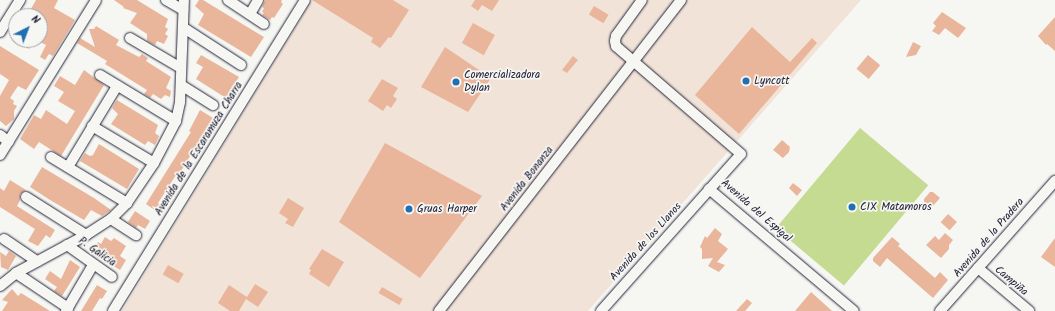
<!DOCTYPE html>
<meta charset="utf-8">
<style>
body{margin:0}
#map{position:relative;width:1055px;height:311px;overflow:hidden;background:#f6f6f2;font-family:Kalam,sans-serif}
div>[style]{position:absolute}
.built>*{inset:0;background:#f2e3d8}
.green>*{inset:0;background:#c4db91;transform-origin:0 0}
.building>*{inset:0;background:#e9b69b;transform-origin:0 0}
.roads{filter:drop-shadow(0 0 1px #22223b) drop-shadow(0 0 1px #22223b)}
.minor>*{height:10px;margin:-5px;padding:0 5px;transform-origin:5px;border-radius:5px;background:#f6f6f2}
.dots>*{width:11px;height:11px;translate:-50% -50%;box-sizing:border-box;border:2px solid #f6f6f2;border-radius:50%}
span{translate:-50% -50%;white-space:nowrap;text-align:center;line-height:1.15;-webkit-text-stroke:3.5px #f6f6f2;paint-order:stroke}
.poi-label{font-size:11px;color:#22223b}
.left{translate:0 -50%;text-align:left}
.street-label{font-size:11px;color:#22223b}
.north{position:absolute;left:8px;top:8px;width:40px;height:40px;box-sizing:border-box;background:#f6f6f2;border:1px solid #a1a1a9;border-radius:50%;rotate:42deg;font-size:11px;font-weight:700;line-height:16px;text-align:center;color:#22223b}
.north::after{content:'';display:block;margin:auto;width:14px;height:18px;background:#1f6fb2;clip-path:polygon(50% 0,100% 100%,50% 72%,0 100%)}
</style>
<div id="map">
<div class="built">
<div style="clip-path:polygon(312px 0,861px 0,588px 311px,122px 311px)"></div>
</div>
<div class="green">
<div style="left:860px;top:128px;width:89px;height:131px;rotate:40deg"></div>
</div>
<div class="building">
<div style="clip-path:polygon(36px 0,58px 0,54px 8px,75px 20px,53px 56px,49px 54px,45px 60px,40px 57px,46px 45px,40px 42px,40px 16px,27px 16px)"></div>
<div style="clip-path:polygon(114px 0,137px 0,168px 19px,165px 27px,168px 29px,165px 34px,168px 36px,164px 44px,157px 41px,155px 45px,147px 41px,147px 34px,130px 23px,137px 13px,123px 8px,124px 7px)"></div>
<div style="clip-path:polygon(199px 0,203px 0,264px 37px,251px 57px,198px 25px,204px 14px,195px 6px)"></div>
<div style="clip-path:polygon(265px 0,282px 0,281px 2px,283px 4px,274px 18px,272px 17px,270px 20px,262px 15px,264px 13px,262px 12px,264px 8px,262px 7px)"></div>
<div style="clip-path:polygon(312px 0,393px 0,409px 10px,391px 38px,389px 37px,380px 48px,371px 42px,373px 38px)"></div>
<div style="clip-path:polygon(475px 0,499px 0,492px 11px,482px 5px,478px 11px,471px 6px)"></div>
<div style="left:594px;top:6px;width:17px;height:10px;rotate:31deg"></div>
<div style="clip-path:polygon(942px 12px,966px 28px,958px 38px,945px 28px,939px 35px,932px 31px,936px 26px,933px 23px)"></div>
<div style="clip-path:polygon(1055px 17px,1055px 51px,1047px 44px,1046px 45px,1038px 36px)"></div>
<div style="left:473px;top:23px;width:25px;height:23px;rotate:29deg"></div>
<div style="clip-path:polygon(96px 26px,119px 40px,116px 45px,139px 57px,142px 54px,148px 58px,146px 61px,171px 77px,166px 88px,171px 91px,170px 97px,165px 95px,161px 99px,153px 94px,150px 98px,144px 94px,147px 90px,105px 64px,107px 61px,77px 43px,80px 38px,95px 47px,89px 29px,94px 29px)"></div>
<div style="clip-path:polygon(752px 27px,790px 62px,812px 38px,817px 43px,739px 134px,695px 95px)"></div>
<div style="clip-path:polygon(14px 40px,34px 40px,29px 49px)"></div>
<div style="clip-path:polygon(913px 42px,921px 46px,916px 55px,906px 57px)"></div>
<div style="clip-path:polygon(0 46px,39px 70px,26px 90px,18px 86px,10px 98px,14px 101px,13px 104px,17px 106px,14px 111px,14px 119px,6px 126px,0 121px,0 96px,9px 80px,0 74px)"></div>
<div style="clip-path:polygon(445px 47px,491px 78px,468px 112px,421px 87px)"></div>
<div style="clip-path:polygon(201px 55px,239px 77px,226px 98px,196px 79px,203px 67px,196px 63px)"></div>
<div style="left:868px;top:55px;width:16px;height:18px;rotate:40deg"></div>
<div style="clip-path:polygon(573px 56px,578px 60px,567px 73px,562px 70px)"></div>
<div style="clip-path:polygon(84px 70px,104px 85px,61px 156px,39px 142px,34px 149px,20px 139px,34px 115px,41px 119px,46px 110px,67px 124px,75px 111px,58px 101px,64px 92px,54px 86px,60px 76px,75px 85px)"></div>
<div style="clip-path:polygon(382px 79px,398px 88px,393px 96px,397px 99px,391px 108px,387px 105px,383px 111px,368px 101px)"></div>
<div style="clip-path:polygon(117px 100px,158px 125px,155px 133px,159px 136px,155px 145px,148px 141px,145px 145px,111px 124px,118px 114px,112px 108px)"></div>
<div style="clip-path:polygon(200px 110px,213px 118px,178px 176px,176px 175px,158px 203px,160px 205px,156px 211px,146px 204px,191px 132px,189px 131px)"></div>
<div style="clip-path:polygon(782px 140px,790px 147px,789px 152px,783px 158px,773px 150px)"></div>
<div style="clip-path:polygon(385px 143px,482px 196px,420px 278px,339px 222px)"></div>
<div style="clip-path:polygon(99px 144px,139px 169px,127px 189px,80px 161px,85px 153px,90px 156px,93px 155px)"></div>
<div style="clip-path:polygon(42px 167px,94px 198px,111px 210px,102px 216px,91px 210px,84px 220px,50px 200px,30px 187px)"></div>
<div style="clip-path:polygon(10px 180px,26px 190px,20px 194px,20px 200px,17px 206px,55px 230px,50px 238px,46px 235px,38px 246px,28px 241px,35px 229px,0 207px,0 188px,4px 191px)"></div>
<div style="clip-path:polygon(793px 183px,802px 190px,797px 196px,789px 188px)"></div>
<div style="clip-path:polygon(930px 192px,933px 192px,940px 198px,931px 208px,924px 202px,924px 199px)"></div>
<div style="clip-path:polygon(288px 198px,304px 208px,293px 227px,285px 223px,288px 219px,279px 213px)"></div>
<div style="clip-path:polygon(135px 211px,150px 221px,145px 229px,138px 225px,136px 228px,128px 222px)"></div>
<div style="left:948px;top:214px;width:12px;height:11px;rotate:42deg"></div>
<div style="clip-path:polygon(715px 228px,722px 234px,718px 241px,728px 249px,717px 262px,725px 265px,719px 272px,708px 266px,713px 258px,702px 259px,702px 249px,700px 247px,705px 236px,707px 238px)"></div>
<div style="clip-path:polygon(945px 233px,953px 240px,949px 245px,949px 249px,941px 258px,926px 245px,935px 236px,939px 240px)"></div>
<div style="clip-path:polygon(105px 237px,111px 241px,114px 238px,126px 246px,120px 256px,126px 260px,120px 270px,93px 253px,98px 242px,101px 244px)"></div>
<div style="clip-path:polygon(892px 237px,900px 244px,898px 246px,935px 278px,940px 272px,948px 280px,933px 298px,887px 258px,880px 267px,873px 261px,873px 258px)"></div>
<div style="clip-path:polygon(1055px 238px,1055px 267px,1041px 257px)"></div>
<div style="clip-path:polygon(322px 249px,344px 262px,329px 287px,309px 274px,311px 270px,309px 269px)"></div>
<div style="clip-path:polygon(9px 251px,16px 256px,8px 270px,1px 267px,0 252px,6px 256px)"></div>
<div style="clip-path:polygon(70px 260px,80px 267px,62px 296px,54px 291px,57px 287px,45px 279px,50px 271px,61px 279px)"></div>
<div style="left:168px;top:265px;width:18px;height:11px;rotate:29deg"></div>
<div style="clip-path:polygon(255px 284px,268px 292px,258px 307px,246px 299px,239px 311px,230px 311px,218px 303px,229px 285px,247px 297px)"></div>
<div style="clip-path:polygon(97px 285px,107px 291px,102px 299px,100px 298px,92px 311px,81px 311px)"></div>
<div style="left:382px;top:287px;width:24px;height:7px;rotate:30deg"></div>
<div style="clip-path:polygon(12px 289px,18px 296px,21px 293px,50px 311px,2px 311px,8px 302px,2px 300px)"></div>
<div style="clip-path:polygon(811px 292px,821px 301px,832px 311px,795px 311px)"></div>
<div style="clip-path:polygon(747px 299px,752px 303px,745px 311px,736px 311px)"></div>
</div>
<div class="roads">
<div class="minor">
<div style="left:166px;top:0;width:20px;rotate:30deg"></div>
<div style="left:228px;top:0;width:43px;rotate:33.7deg"></div>
<div style="left:250px;top:14px;width:16px;rotate:-60deg"></div>
<div style="left:184px;top:28px;width:68px;rotate:33deg"></div>
<div style="left:0;top:32px;width:38px;rotate:-58deg"></div>
<div style="left:130px;top:38px;width:59px;rotate:30.5deg"></div>
<div style="left:100px;top:75px;width:89px;rotate:31.2deg"></div>
<div style="left:181px;top:85px;width:38px;rotate:32deg"></div>
<div style="left:92px;top:126px;width:72px;rotate:30.8deg"></div>
<div style="left:0;top:135px;width:11px;rotate:38deg"></div>
<div style="left:0;top:155px;width:182px;rotate:-58.2deg"></div>
<div style="left:51px;top:157px;width:89px;rotate:31.2deg"></div>
<div style="left:68px;top:167px;width:95px;rotate:-58.8deg"></div>
<div style="left:709px;top:189px;width:189px;rotate:40.1deg"></div>
<div style="left:26px;top:197px;width:71px;rotate:32.3deg"></div>
<div style="left:111px;top:219px;width:30px;rotate:33deg"></div>
<div style="left:4px;top:239px;width:40px;rotate:34deg"></div>
<div style="left:67px;top:245px;width:55px;rotate:35.4deg"></div>
<div style="left:978px;top:268px;width:67px;rotate:40.1deg"></div>
<div style="left:16px;top:273px;width:63px;rotate:33.9deg"></div>
<div style="left:0;top:286px;width:21px;rotate:-39deg"></div>
<div style="left:16px;top:273px;width:80px;rotate:-28.5deg"></div>
<div style="left:86px;top:235px;width:30px;rotate:-33deg"></div>
<div style="left:111px;top:219px;width:23px;rotate:-45deg"></div>
<div style="left:127px;top:203px;width:48px;rotate:-56deg"></div>
<div style="left:154px;top:163px;width:47px;rotate:-62.4deg"></div>
<div style="left:176px;top:121px;width:19px;rotate:-78deg"></div>
<div style="left:180px;top:102px;width:102px;rotate:-87.8deg"></div>
<div style="left:66px;top:311px;width:53px;rotate:-59.6deg"></div>
<div style="left:113px;top:311px;width:365px;rotate:-58.3deg"></div>
<div style="left:439px;top:311px;width:394px;rotate:-52.1deg"></div>
<div style="left:601px;top:311px;width:210px;rotate:-48.3deg"></div>
<div style="left:741px;top:154px;width:165px;rotate:-139.2deg"></div>
<div style="left:616px;top:46px;width:5px;rotate:-101deg"></div>
<div style="left:615px;top:41px;width:5px;rotate:-79deg"></div>
<div style="left:616px;top:36px;width:44px;rotate:-54.2deg"></div>
<div style="left:940px;top:311px;width:174px;rotate:-48.5deg"></div>
</div>
</div>
<div class="dots">
<div style="left:746px;top:81px;background:#1f6fb2"></div>
<div style="left:456px;top:82px;background:#1f6fb2"></div>
<div style="left:852px;top:207px;background:#1f6fb2"></div>
<div style="left:409px;top:209px;background:#1f6fb2"></div>
</div>
<div class="poi-label">
<span class="left" style="left:464px;top:82px">Comercializadora<br>Dylan</span>
<span class="left" style="left:754px;top:81px">Lyncott</span>
<span class="left" style="left:860px;top:207px">CIX Matamoros</span>
<span class="left" style="left:417px;top:209px">Gruas Harper</span>
</div>
<div class="street-label">
<span style="left:199px;top:149px;rotate:-58deg">Avenida de la Escaramuza Charra</span>
<span style="left:527px;top:179px;rotate:-52deg">Avenida Bonanza</span>
<span style="left:756px;top:211px;rotate:41deg">Avenida del Espigal</span>
<span style="left:989px;top:238px;rotate:-49deg">Avenida de la Pradera</span>
<span style="left:646px;top:242px;rotate:-48deg">Avenida de los Llanos</span>
<span style="left:97px;top:252px;rotate:35deg">P. Galicia</span>
<span style="left:1011px;top:281px;rotate:40deg">Campiña</span>
</div>
<div class="north">N</div>
</div>
